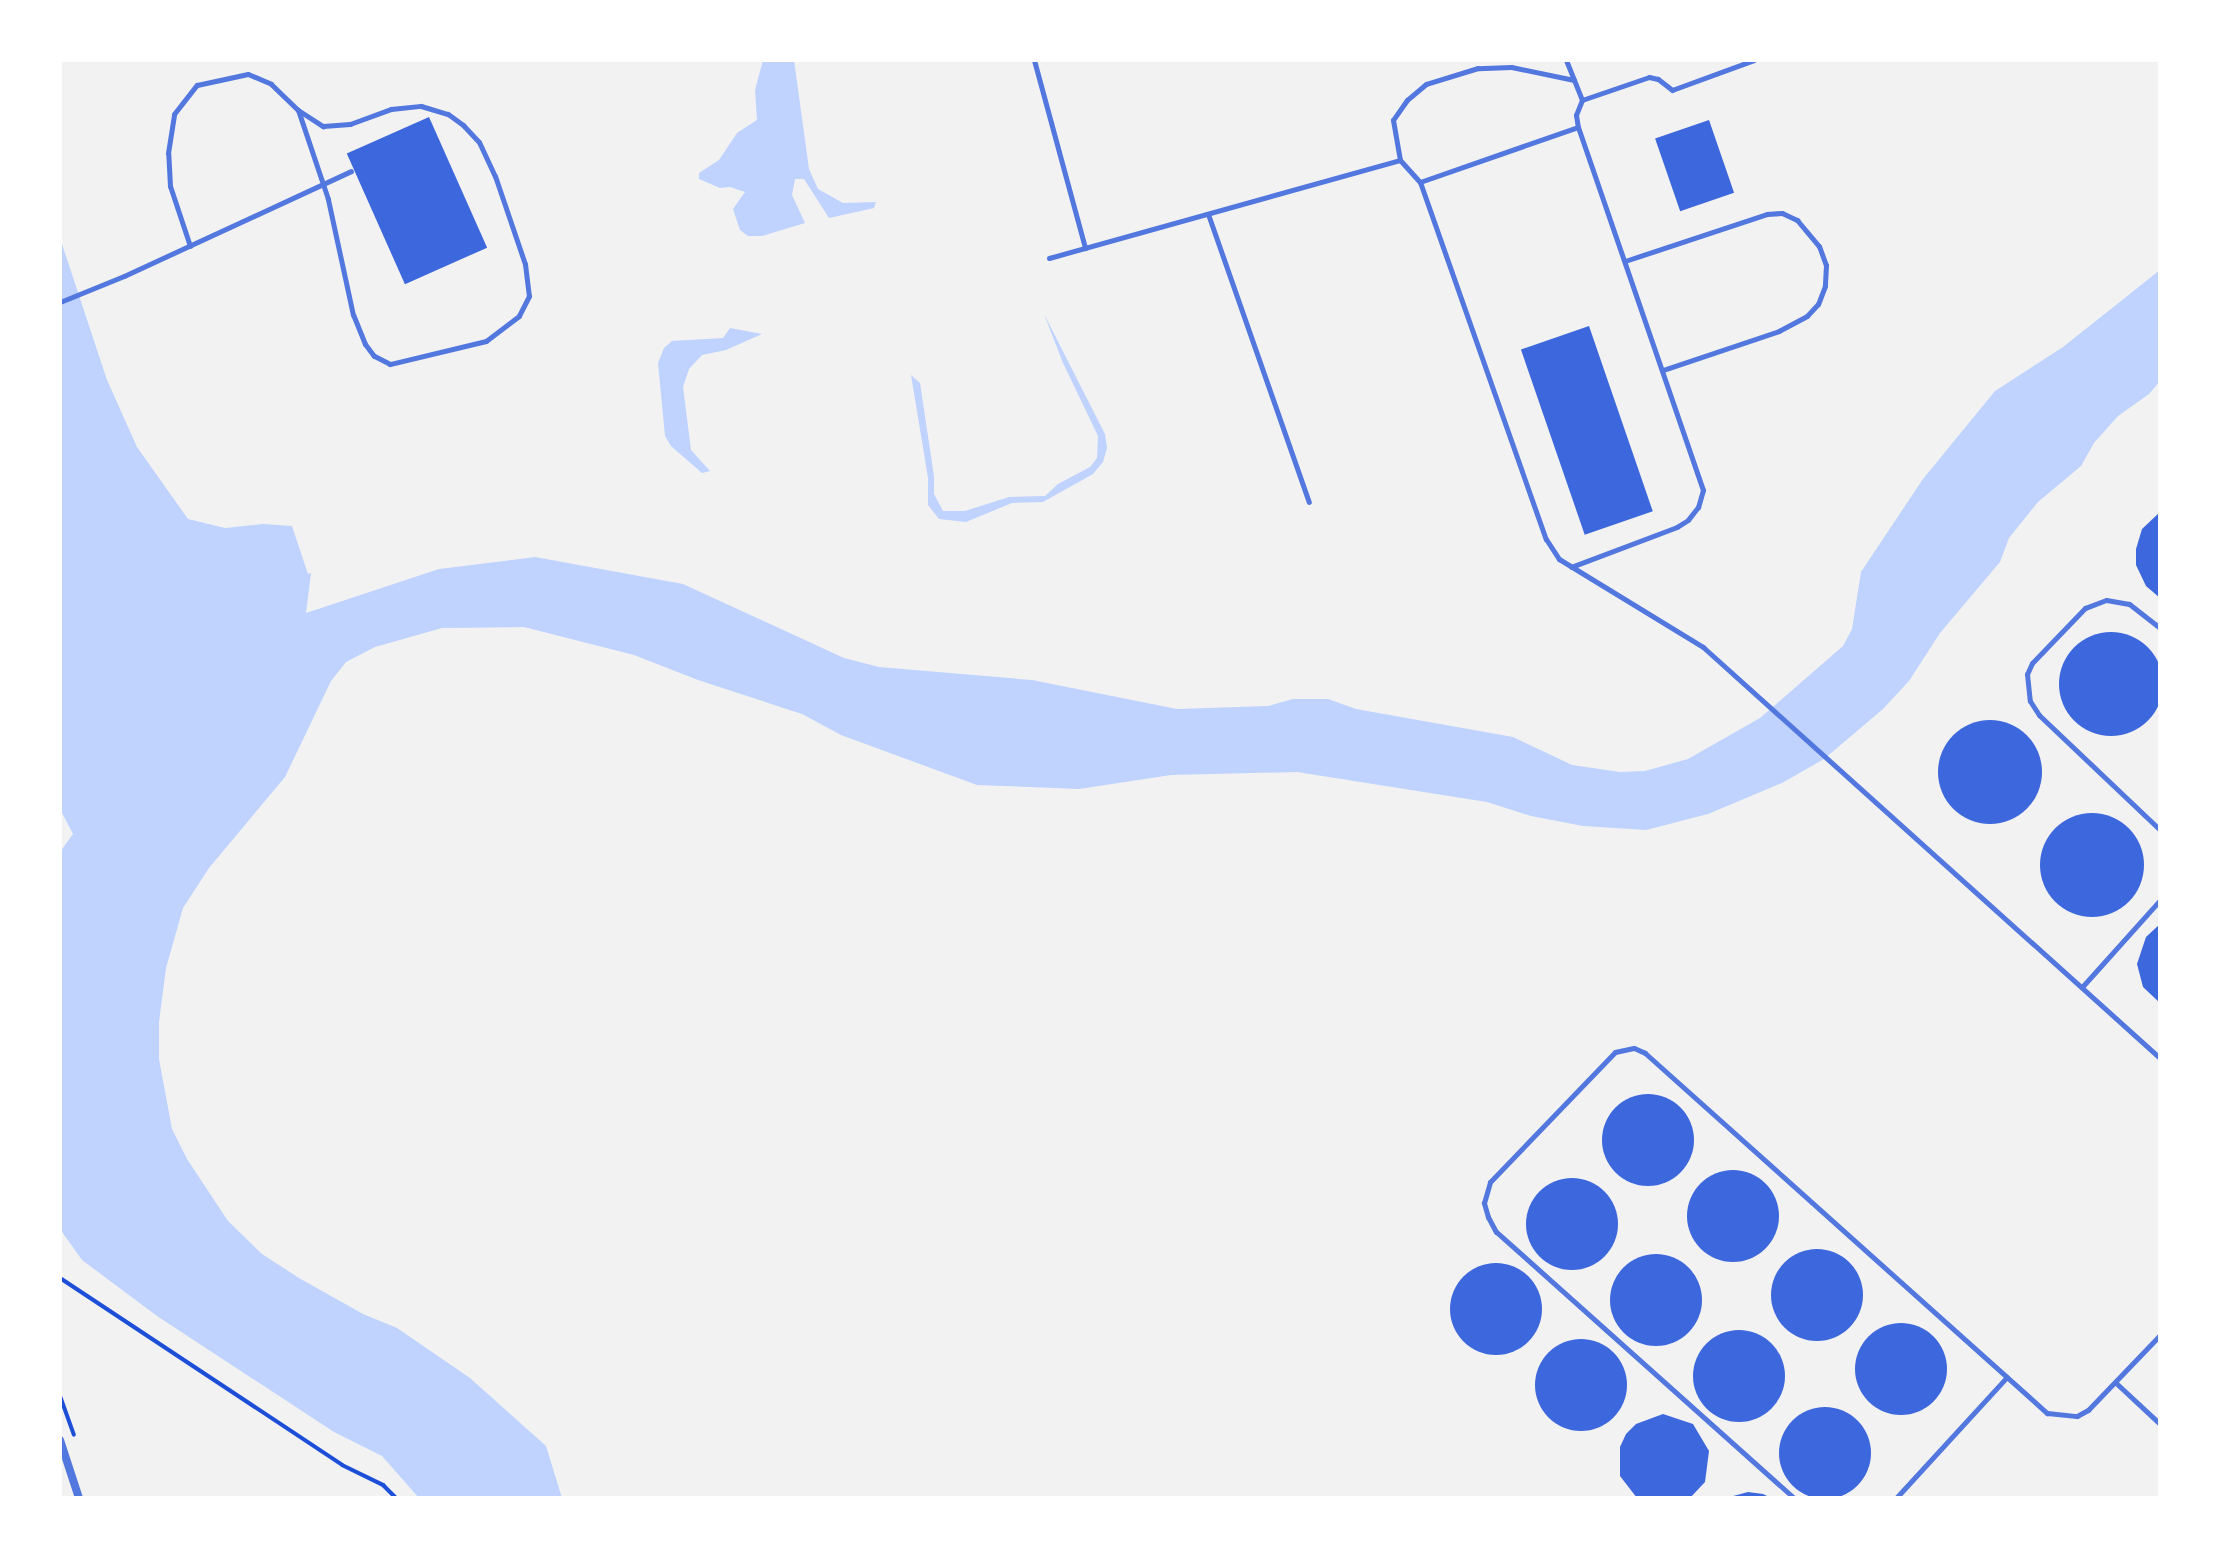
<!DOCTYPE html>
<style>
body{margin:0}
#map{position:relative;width:2220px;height:1558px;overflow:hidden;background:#f2f2f2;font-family:"Space Grotesk",sans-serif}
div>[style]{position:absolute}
.water>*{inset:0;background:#bfd3fe}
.building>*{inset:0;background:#3d67dc;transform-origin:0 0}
.round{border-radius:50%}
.path>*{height:4px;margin:-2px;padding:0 2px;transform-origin:2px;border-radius:2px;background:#1d4ed8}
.service>*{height:5px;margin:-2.5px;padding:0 2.5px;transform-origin:2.5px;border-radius:2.5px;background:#5277de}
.minor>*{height:8px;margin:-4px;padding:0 4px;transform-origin:4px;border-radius:4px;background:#5277de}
span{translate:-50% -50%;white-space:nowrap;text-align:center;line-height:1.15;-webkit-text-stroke:6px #fff;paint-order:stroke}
.frame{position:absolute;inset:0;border:62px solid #fff;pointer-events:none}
</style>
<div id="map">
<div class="water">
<div style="clip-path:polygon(763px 60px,794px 60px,809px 169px,818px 189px,843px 203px,876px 202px,874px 208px,829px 218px,804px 179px,795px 179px,792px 195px,805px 223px,762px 236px,748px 236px,740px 230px,733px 209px,745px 192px,730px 187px,720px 188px,699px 179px,699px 173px,719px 160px,737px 133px,757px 120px,755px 90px)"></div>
<div style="clip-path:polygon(60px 238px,107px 380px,137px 447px,188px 519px,225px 528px,263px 524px,292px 526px,308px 574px,311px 573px,306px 613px,439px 569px,535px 557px,683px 584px,844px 658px,879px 667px,1032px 680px,1177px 709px,1268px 706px,1293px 699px,1328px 699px,1356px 709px,1513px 737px,1572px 765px,1620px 772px,1645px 771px,1688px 759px,1760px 718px,1843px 646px,1852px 629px,1861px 572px,1923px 479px,1995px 391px,2063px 347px,2160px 270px,2160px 381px,2149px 394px,2118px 416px,2094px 443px,2081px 466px,2038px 502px,2009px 538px,2000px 562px,1940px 633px,1909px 681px,1883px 709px,1824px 759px,1782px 783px,1708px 814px,1646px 830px,1583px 826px,1531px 816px,1487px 802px,1297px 772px,1171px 775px,1079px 789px,977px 785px,841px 735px,802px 714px,698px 680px,634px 655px,524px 627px,442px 628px,375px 647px,346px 662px,331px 681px,285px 777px,209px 868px,183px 908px,166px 968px,159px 1022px,159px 1059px,172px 1129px,187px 1159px,228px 1221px,262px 1254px,299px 1278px,363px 1314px,397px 1328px,470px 1378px,546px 1446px,562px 1498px,419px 1498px,382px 1456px,334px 1432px,157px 1316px,82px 1260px,60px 1229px,60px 852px,73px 834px,60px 809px)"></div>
<div style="clip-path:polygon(1044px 314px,1105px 434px,1107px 448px,1103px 462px,1093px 474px,1043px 502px,1012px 503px,966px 522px,939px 519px,928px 505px,928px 478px,911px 375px,920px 383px,934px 476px,934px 494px,943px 511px,965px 511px,1009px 497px,1045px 496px,1058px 484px,1090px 467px,1097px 458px,1098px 436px,1063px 363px)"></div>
<div style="clip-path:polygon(730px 328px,762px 334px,726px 350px,702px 355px,689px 369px,683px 387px,691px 450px,710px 471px,702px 473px,671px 446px,665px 436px,658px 363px,664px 348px,672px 341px,723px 338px)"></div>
</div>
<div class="building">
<div style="left:429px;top:117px;width:143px;height:90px;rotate:66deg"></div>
<div style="left:1709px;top:120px;width:77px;height:57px;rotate:71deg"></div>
<div style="left:1589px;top:326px;width:196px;height:72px;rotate:71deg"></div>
<div style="clip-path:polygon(2160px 512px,2160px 598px,2146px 586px,2136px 565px,2136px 549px,2142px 529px)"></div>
<div class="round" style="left:2059px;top:632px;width:104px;height:104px"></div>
<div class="round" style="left:1938px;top:720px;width:104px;height:104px"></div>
<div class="round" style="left:2040px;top:813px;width:104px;height:104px"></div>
<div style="clip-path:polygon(2160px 924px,2160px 1003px,2143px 987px,2137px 964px,2146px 937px)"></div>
<div class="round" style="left:1602px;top:1094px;width:92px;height:92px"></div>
<div class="round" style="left:1687px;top:1170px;width:92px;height:92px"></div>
<div class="round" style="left:1526px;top:1178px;width:92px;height:92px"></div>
<div class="round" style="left:1771px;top:1249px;width:92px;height:92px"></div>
<div class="round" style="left:1610px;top:1254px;width:92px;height:92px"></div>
<div class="round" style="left:1450px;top:1263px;width:92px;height:92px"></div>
<div class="round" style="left:1855px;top:1323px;width:92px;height:92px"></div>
<div class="round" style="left:1693px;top:1330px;width:92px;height:92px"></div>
<div class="round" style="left:1535px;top:1339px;width:92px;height:92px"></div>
<div class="round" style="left:1779px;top:1407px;width:92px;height:92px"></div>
<div style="clip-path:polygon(1663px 1414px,1693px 1424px,1709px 1451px,1705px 1482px,1690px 1498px,1637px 1498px,1620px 1476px,1620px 1447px,1626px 1434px,1636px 1424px)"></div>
<div style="clip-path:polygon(1748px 1492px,1763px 1494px,1771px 1498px,1726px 1498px)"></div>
</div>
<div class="path">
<div style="left:60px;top:1278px;width:338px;rotate:33.5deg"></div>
<div style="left:342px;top:1465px;width:46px;rotate:26deg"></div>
<div style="left:383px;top:1485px;width:18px;rotate:45deg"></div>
<div style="left:60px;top:1396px;width:41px;rotate:70.3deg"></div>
</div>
<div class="service">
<div style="left:1034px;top:60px;width:195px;rotate:74.8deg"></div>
<div style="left:1566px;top:60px;width:43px;rotate:68.2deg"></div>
<div style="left:1582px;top:100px;width:16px;rotate:112deg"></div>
<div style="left:1576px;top:115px;width:12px;rotate:81deg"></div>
<div style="left:1578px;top:127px;width:384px;rotate:71deg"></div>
<div style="left:1703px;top:490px;width:18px;rotate:106deg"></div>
<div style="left:1698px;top:507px;width:16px;rotate:128deg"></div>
<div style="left:1688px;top:520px;width:13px;rotate:148deg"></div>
<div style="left:1677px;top:527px;width:113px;rotate:159.3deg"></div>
<div style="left:1574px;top:80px;width:64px;rotate:-168.3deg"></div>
<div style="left:1511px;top:67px;width:33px;rotate:178deg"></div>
<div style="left:1478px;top:68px;width:54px;rotate:162.9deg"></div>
<div style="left:1426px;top:84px;width:25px;rotate:140deg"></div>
<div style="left:1407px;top:100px;width:24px;rotate:125deg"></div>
<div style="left:1393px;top:120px;width:41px;rotate:80.1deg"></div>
<div style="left:1400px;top:160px;width:30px;rotate:48deg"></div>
<div style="left:1420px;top:182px;width:379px;rotate:70.6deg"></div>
<div style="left:1546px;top:539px;width:24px;rotate:57deg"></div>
<div style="left:1559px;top:559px;width:169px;rotate:31.4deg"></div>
<div style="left:1703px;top:647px;width:615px;rotate:41.97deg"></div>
<div style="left:1582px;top:100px;width:71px;rotate:-18.9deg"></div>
<div style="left:1649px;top:77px;width:9px;rotate:13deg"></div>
<div style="left:1658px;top:79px;width:18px;rotate:38deg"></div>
<div style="left:1672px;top:90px;width:87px;rotate:-20.1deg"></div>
<div style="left:1420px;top:182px;width:167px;rotate:-19.2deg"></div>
<div style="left:1208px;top:214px;width:305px;rotate:70.7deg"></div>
<div style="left:190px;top:246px;width:63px;rotate:-108.4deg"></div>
<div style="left:170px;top:186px;width:33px;rotate:-93deg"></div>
<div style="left:168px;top:153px;width:39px;rotate:-81deg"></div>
<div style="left:174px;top:114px;width:37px;rotate:-52deg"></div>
<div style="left:197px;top:85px;width:52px;rotate:-12.2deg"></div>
<div style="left:248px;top:74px;width:25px;rotate:23deg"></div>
<div style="left:271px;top:84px;width:37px;rotate:44deg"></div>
<div style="left:298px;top:110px;width:30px;rotate:33deg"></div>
<div style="left:323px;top:126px;width:27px;rotate:-4deg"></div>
<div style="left:350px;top:124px;width:44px;rotate:-20.1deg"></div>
<div style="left:391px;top:109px;width:30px;rotate:-6deg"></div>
<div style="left:421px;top:106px;width:28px;rotate:17deg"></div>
<div style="left:448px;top:114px;width:19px;rotate:36deg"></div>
<div style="left:463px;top:125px;width:23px;rotate:47deg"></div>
<div style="left:479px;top:142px;width:38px;rotate:65deg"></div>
<div style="left:495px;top:176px;width:93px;rotate:71.2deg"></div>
<div style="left:525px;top:264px;width:32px;rotate:83deg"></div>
<div style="left:529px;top:296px;width:22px;rotate:117deg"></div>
<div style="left:519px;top:316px;width:41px;rotate:142.9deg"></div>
<div style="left:486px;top:341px;width:99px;rotate:166.5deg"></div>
<div style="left:390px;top:364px;width:18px;rotate:-153deg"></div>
<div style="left:374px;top:356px;width:15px;rotate:-127deg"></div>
<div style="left:365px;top:344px;width:31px;rotate:-112deg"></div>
<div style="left:353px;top:315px;width:119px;rotate:-102.2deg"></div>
<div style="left:328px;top:199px;width:94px;rotate:-108.6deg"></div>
<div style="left:1049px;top:258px;width:364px;rotate:-15.6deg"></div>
<div style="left:1625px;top:261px;width:150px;rotate:-18.3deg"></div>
<div style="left:1767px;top:214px;width:15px;rotate:-4deg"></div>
<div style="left:1782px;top:213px;width:17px;rotate:25deg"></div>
<div style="left:1797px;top:220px;width:34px;rotate:50deg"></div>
<div style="left:1819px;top:246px;width:20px;rotate:70deg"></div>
<div style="left:1826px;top:265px;width:21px;rotate:93deg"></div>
<div style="left:1825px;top:286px;width:19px;rotate:111deg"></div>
<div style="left:1818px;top:304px;width:16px;rotate:133deg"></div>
<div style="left:1807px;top:316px;width:32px;rotate:152deg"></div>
<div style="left:1779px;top:331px;width:122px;rotate:161.4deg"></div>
<div style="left:60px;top:302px;width:69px;rotate:-22.1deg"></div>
<div style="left:124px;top:276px;width:250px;rotate:-24.8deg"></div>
<div style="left:2160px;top:628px;width:39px;rotate:-142deg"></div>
<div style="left:2129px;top:604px;width:23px;rotate:-170deg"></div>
<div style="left:2106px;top:600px;width:22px;rotate:159deg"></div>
<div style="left:2085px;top:608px;width:76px;rotate:133.9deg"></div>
<div style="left:2032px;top:663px;width:12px;rotate:114deg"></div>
<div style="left:2027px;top:674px;width:27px;rotate:84deg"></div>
<div style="left:2030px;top:701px;width:17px;rotate:57deg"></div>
<div style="left:2039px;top:715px;width:167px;rotate:43.5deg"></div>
<div style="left:2082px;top:987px;width:117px;rotate:-48.1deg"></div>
<div style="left:2116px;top:1383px;width:60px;rotate:43deg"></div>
<div style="left:1794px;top:1498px;width:399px;rotate:-138.2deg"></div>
<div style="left:1496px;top:1232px;width:17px;rotate:-118deg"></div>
<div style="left:1488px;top:1217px;width:15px;rotate:-106deg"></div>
<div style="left:1484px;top:1203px;width:22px;rotate:-74deg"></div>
<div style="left:1490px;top:1182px;width:180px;rotate:-46.1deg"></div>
<div style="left:1615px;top:1052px;width:19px;rotate:-12deg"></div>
<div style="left:1634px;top:1048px;width:12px;rotate:24deg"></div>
<div style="left:1645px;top:1053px;width:540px;rotate:41.85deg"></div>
<div style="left:2047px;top:1413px;width:30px;rotate:6deg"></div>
<div style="left:2077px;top:1416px;width:13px;rotate:-29deg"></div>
<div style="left:2088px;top:1410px;width:104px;rotate:-46.2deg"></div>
<div style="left:1896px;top:1498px;width:164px;rotate:-47.5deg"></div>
</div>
<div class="minor">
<div style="left:60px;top:1440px;width:61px;rotate:71.9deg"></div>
</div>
<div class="frame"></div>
</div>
